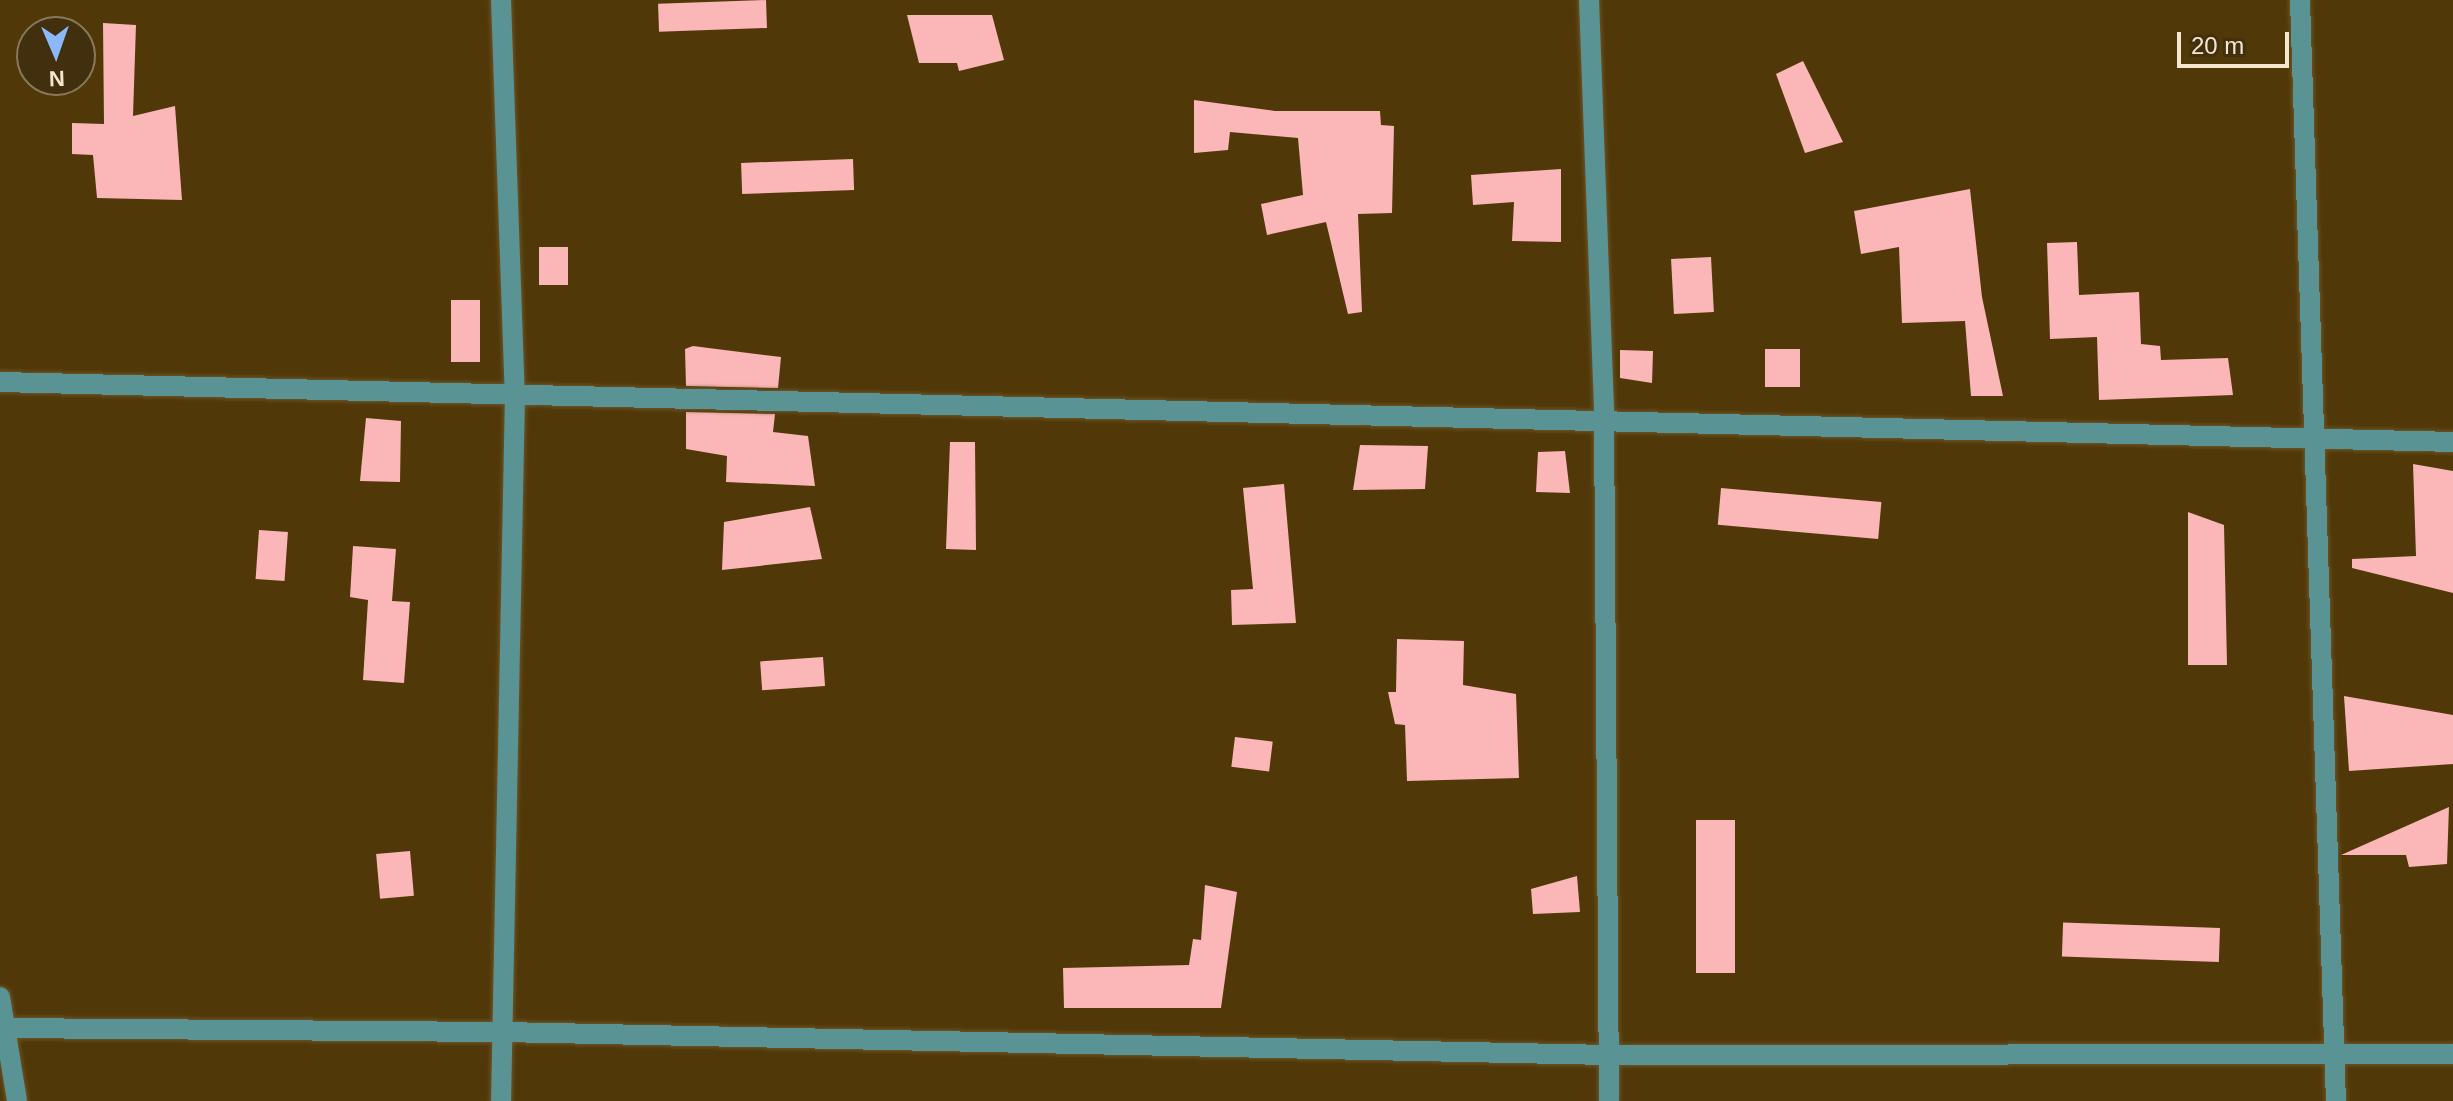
<!DOCTYPE html>
<style>
body{margin:0}
#map{position:relative;width:2453px;height:1101px;overflow:hidden;background:#513808;font-family:Arial,sans-serif}
div>[style]{position:absolute}
.building>*{inset:0;background:#fbb6b7;transform-origin:0 0}
.roads{filter:drop-shadow(0 0 2px #6b5428) drop-shadow(0 0 2px #6b5428)}
.minor>*{height:20px;margin:-10px;padding:0 10px;transform-origin:10px;border-radius:10px;background:#599394}
span{translate:-50% -50%;white-space:nowrap;text-align:center;line-height:1.15;-webkit-text-stroke:8px #422f0d;paint-order:stroke}
.north{position:absolute;left:16px;top:16px;width:80px;height:80px;box-sizing:border-box;background:#422f0d;border:2px solid #8a785b;border-radius:50%;rotate:178deg;font-size:22px;font-weight:700;line-height:32px;text-align:center;color:#f5e6cf}
.north::after{content:'';display:block;margin:auto;width:28px;height:36px;background:#8cb9fc;clip-path:polygon(50% 0,100% 100%,50% 72%,0 100%)}
.scale{position:absolute;left:2177px;top:32px;width:112px;height:36px;box-sizing:border-box;border:4px solid #f5e6cf;border-top:0;padding-left:10px;font-size:24px;line-height:28px;white-space:nowrap;color:#f5e6cf;-webkit-text-stroke:6px #422f0d;paint-order:stroke}
</style>
<div id="map">
<div class="building">
<div style="left:766px;top:0;width:28px;height:108px;rotate:88deg"></div>
<div style="clip-path:polygon(907px 15px,992px 15px,1004px 60px,959px 71px,957px 63px,919px 63px)"></div>
<div style="clip-path:polygon(103px 23px,136px 25px,133px 116px,175px 106px,182px 200px,97px 198px,93px 155px,72px 154px,72px 123px,104px 124px)"></div>
<div style="clip-path:polygon(1803px 61px,1843px 142px,1805px 153px,1776px 74px)"></div>
<div style="clip-path:polygon(1194px 100px,1275px 111px,1380px 111px,1381px 125px,1394px 126px,1392px 213px,1358px 214px,1362px 312px,1348px 314px,1326px 222px,1267px 235px,1261px 204px,1303px 195px,1298px 138px,1230px 132px,1228px 150px,1194px 153px)"></div>
<div style="left:853px;top:159px;width:31px;height:112px;rotate:88deg"></div>
<div style="clip-path:polygon(1561px 169px,1561px 242px,1512px 241px,1514px 202px,1473px 205px,1471px 175px)"></div>
<div style="clip-path:polygon(1970px 189px,1982px 297px,2003px 396px,1971px 396px,1965px 321px,1902px 323px,1899px 247px,1861px 254px,1854px 211px)"></div>
<div style="clip-path:polygon(2077px 242px,2079px 295px,2139px 292px,2141px 344px,2160px 346px,2161px 360px,2228px 358px,2233px 395px,2099px 400px,2097px 337px,2050px 339px,2047px 243px)"></div>
<div style="left:539px;top:247px;width:29px;height:38px"></div>
<div style="left:1711px;top:257px;width:55px;height:40px;rotate:87deg"></div>
<div style="left:451px;top:300px;width:29px;height:62px"></div>
<div style="clip-path:polygon(693px 346px,781px 357px,778px 388px,686px 386px,685px 349px)"></div>
<div style="left:1765px;top:349px;width:35px;height:38px"></div>
<div style="clip-path:polygon(1620px 350px,1653px 351px,1652px 383px,1620px 378px)"></div>
<div style="clip-path:polygon(686px 412px,775px 414px,773px 432px,808px 436px,815px 486px,726px 482px,727px 456px,686px 449px)"></div>
<div style="clip-path:polygon(366px 418px,401px 421px,400px 482px,360px 481px)"></div>
<div style="clip-path:polygon(950px 442px,975px 442px,976px 550px,946px 549px)"></div>
<div style="clip-path:polygon(1360px 445px,1428px 446px,1425px 489px,1353px 490px)"></div>
<div style="clip-path:polygon(1565px 451px,1570px 493px,1536px 492px,1538px 452px)"></div>
<div style="clip-path:polygon(2413px 464px,2453px 471px,2453px 593px,2352px 568px,2352px 559px,2416px 556px)"></div>
<div style="clip-path:polygon(1284px 484px,1296px 623px,1232px 625px,1231px 590px,1253px 589px,1243px 488px)"></div>
<div style="left:1721px;top:488px;width:161px;height:37px;rotate:5deg"></div>
<div style="clip-path:polygon(810px 507px,822px 559px,722px 570px,724px 522px)"></div>
<div style="clip-path:polygon(2188px 512px,2224px 525px,2227px 665px,2188px 665px)"></div>
<div style="left:259px;top:530px;width:29px;height:49px;rotate:4deg"></div>
<div style="clip-path:polygon(353px 546px,396px 549px,392px 601px,410px 602px,404px 683px,363px 680px,368px 600px,350px 597px)"></div>
<div style="clip-path:polygon(1397px 639px,1464px 641px,1463px 685px,1516px 694px,1519px 778px,1407px 781px,1405px 725px,1395px 724px,1388px 692px,1396px 692px)"></div>
<div style="left:823px;top:657px;width:29px;height:63px;rotate:86deg"></div>
<div style="clip-path:polygon(2344px 696px,2453px 715px,2453px 764px,2349px 771px)"></div>
<div style="left:1235px;top:737px;width:38px;height:30px;rotate:7deg"></div>
<div style="clip-path:polygon(2449px 807px,2447px 864px,2409px 867px,2406px 855px,2341px 855px)"></div>
<div style="left:1696px;top:820px;width:39px;height:153px"></div>
<div style="left:410px;top:851px;width:45px;height:34px;rotate:85deg"></div>
<div style="clip-path:polygon(1577px 876px,1580px 912px,1533px 914px,1531px 889px)"></div>
<div style="clip-path:polygon(1205px 885px,1237px 892px,1221px 1008px,1064px 1008px,1063px 968px,1189px 965px,1193px 939px,1201px 940px)"></div>
<div style="left:2220px;top:928px;width:34px;height:157px;rotate:92deg"></div>
</div>
<div class="roads">
<div class="minor">
<div style="left:501px;top:0;width:394px;rotate:88deg"></div>
<div style="left:515px;top:394px;width:707px;rotate:91.13deg"></div>
<div style="left:1589px;top:0;width:417px;rotate:87.9deg"></div>
<div style="left:1604px;top:417px;width:684px;rotate:89.58deg"></div>
<div style="left:2300px;top:0;width:1102px;rotate:88.13deg"></div>
<div style="left:0;top:382px;width:2454px;rotate:1.4deg"></div>
<div style="left:0;top:997px;width:105px;rotate:80.7deg"></div>
<div style="left:0;top:1028px;width:502px;rotate:0.46deg"></div>
<div style="left:502px;top:1032px;width:1107px;rotate:1.19deg"></div>
<div style="left:1609px;top:1055px;width:844px;rotate:-0.07deg"></div>
</div>
</div>
<div class="north">N</div>
<div class="scale">20 m</div>
</div>
